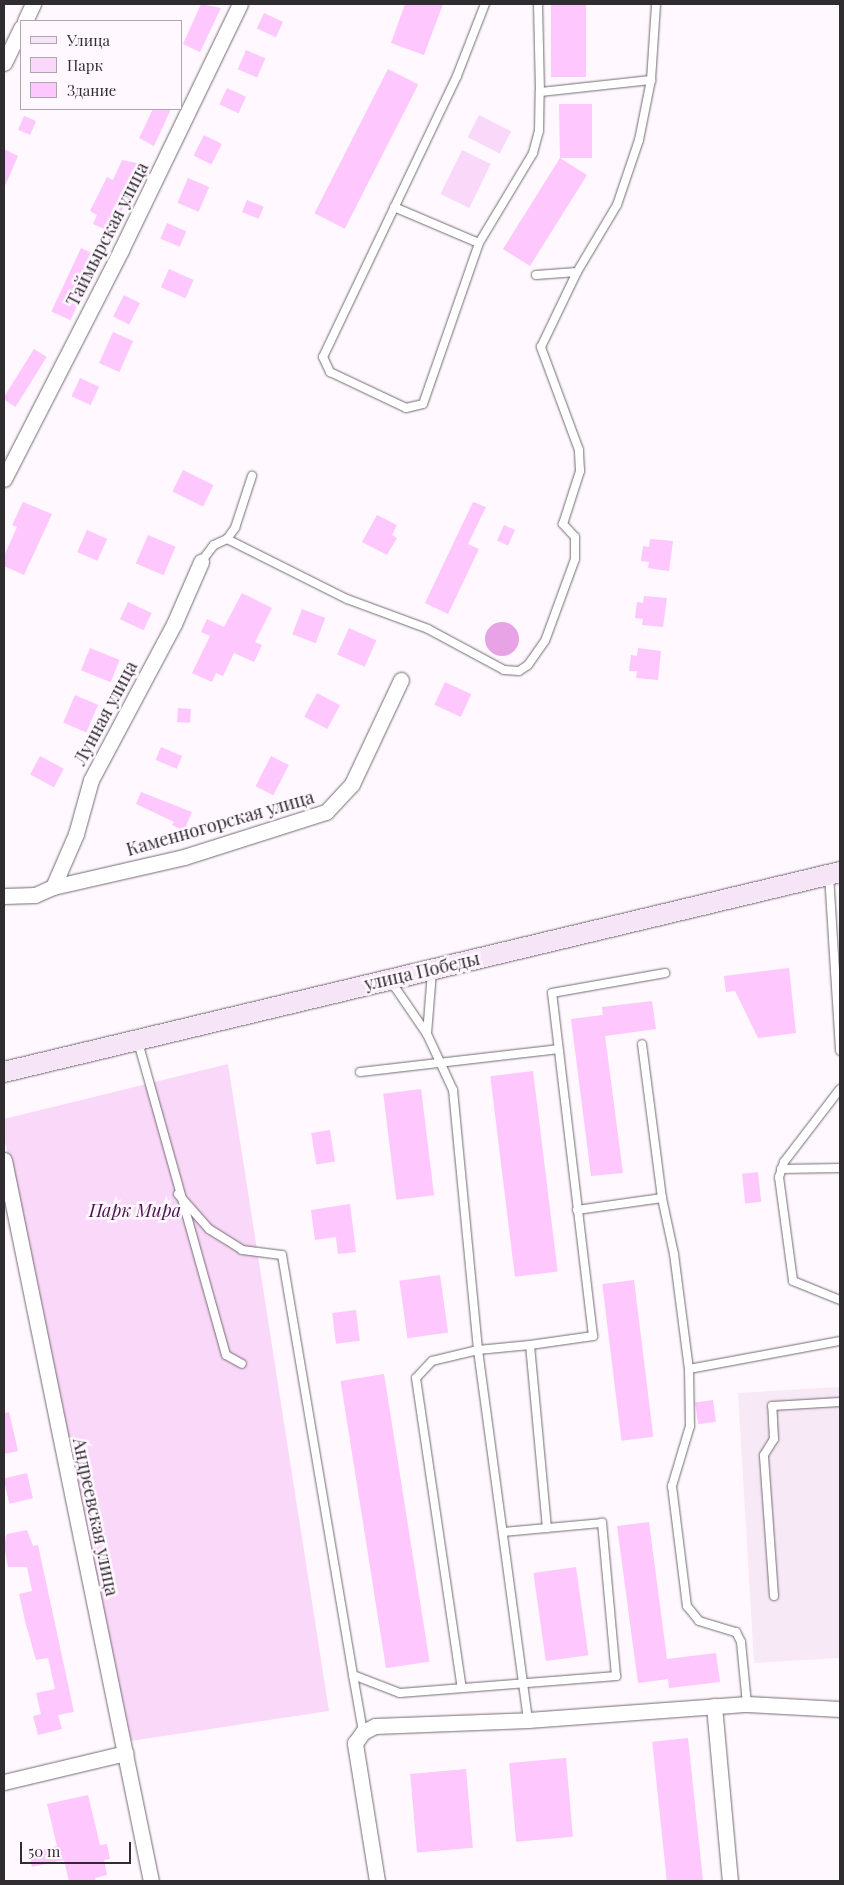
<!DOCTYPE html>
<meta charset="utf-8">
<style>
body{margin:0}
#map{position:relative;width:844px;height:1885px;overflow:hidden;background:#fff8ff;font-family:"Playfair Display",serif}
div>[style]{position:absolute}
.built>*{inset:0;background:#f8e9f7}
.green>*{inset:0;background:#fad8f9;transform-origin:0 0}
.water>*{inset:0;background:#e7a3e6}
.round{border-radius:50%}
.building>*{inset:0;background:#fec7fd;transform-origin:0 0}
.roads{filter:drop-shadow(0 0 1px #736b72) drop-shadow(0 0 1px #736b72)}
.lane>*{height:8px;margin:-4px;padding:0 4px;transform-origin:4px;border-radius:4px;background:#fff}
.street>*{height:15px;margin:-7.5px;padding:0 7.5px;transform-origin:7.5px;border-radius:7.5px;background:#fff}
.secondary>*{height:20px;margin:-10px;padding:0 10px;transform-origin:10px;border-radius:10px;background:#f6e5f6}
span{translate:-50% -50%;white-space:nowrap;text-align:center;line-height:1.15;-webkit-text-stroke:5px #fff8ff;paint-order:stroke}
.street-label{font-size:18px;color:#302d30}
.park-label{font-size:18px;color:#4c114e;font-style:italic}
.frame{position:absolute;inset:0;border:5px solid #302d30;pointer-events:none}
.legend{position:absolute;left:20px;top:20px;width:162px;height:90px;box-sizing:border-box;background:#fff8ff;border:1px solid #aca7ac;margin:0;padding:6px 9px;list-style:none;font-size:15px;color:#302d30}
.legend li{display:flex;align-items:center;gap:10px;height:25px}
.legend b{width:25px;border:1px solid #aca7ac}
.scale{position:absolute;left:20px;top:1842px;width:111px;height:22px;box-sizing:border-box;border:2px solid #302d30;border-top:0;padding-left:6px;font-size:15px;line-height:18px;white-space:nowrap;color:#302d30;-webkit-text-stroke:4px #fff8ff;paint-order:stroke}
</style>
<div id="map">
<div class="built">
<div style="clip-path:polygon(840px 1387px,840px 1658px,754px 1663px,738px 1393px)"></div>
</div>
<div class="green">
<div style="left:479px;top:115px;width:36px;height:25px;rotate:27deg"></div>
<div style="left:462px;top:150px;width:32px;height:49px;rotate:26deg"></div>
<div style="clip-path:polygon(228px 1064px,329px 1711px,131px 1741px,4px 1137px,4px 1119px)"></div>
</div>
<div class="water">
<div class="round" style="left:485px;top:622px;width:34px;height:34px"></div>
</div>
<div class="building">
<div style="clip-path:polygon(201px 4px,221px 8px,200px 52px,183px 44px)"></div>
<div style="clip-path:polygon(405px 4px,443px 4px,424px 55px,391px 43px)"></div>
<div style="left:551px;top:4px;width:35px;height:73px"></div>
<div style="left:264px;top:13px;width:21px;height:17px;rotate:25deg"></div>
<div style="left:246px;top:50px;width:21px;height:21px;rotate:23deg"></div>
<div style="left:388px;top:69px;width:34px;height:162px;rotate:27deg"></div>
<div style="left:227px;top:88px;width:21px;height:18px;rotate:25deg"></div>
<div style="clip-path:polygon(559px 104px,592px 104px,592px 158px,560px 158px,587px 175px,530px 266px,503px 249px,560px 158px)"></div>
<div style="clip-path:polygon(153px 109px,171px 109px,154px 146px,139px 138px)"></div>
<div style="left:24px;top:116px;width:13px;height:15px;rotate:23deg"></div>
<div style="left:204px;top:135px;width:20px;height:23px;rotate:27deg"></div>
<div style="clip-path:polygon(4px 149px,18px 156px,4px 188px)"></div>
<div style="clip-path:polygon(122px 160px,151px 166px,142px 185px,136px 182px,111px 232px,93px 224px,97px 215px,90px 211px,107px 177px,113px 180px)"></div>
<div style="left:188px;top:178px;width:23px;height:27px;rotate:23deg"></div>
<div style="left:247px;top:200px;width:18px;height:13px;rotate:22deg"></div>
<div style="left:167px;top:223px;width:21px;height:17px;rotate:23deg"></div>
<div style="left:81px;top:248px;width:21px;height:70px;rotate:25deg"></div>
<div style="left:169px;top:269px;width:27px;height:20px;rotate:24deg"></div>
<div style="left:124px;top:295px;width:18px;height:24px;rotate:27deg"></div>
<div style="left:113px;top:332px;width:22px;height:34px;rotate:24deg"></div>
<div style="left:34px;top:349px;width:15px;height:59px;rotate:32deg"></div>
<div style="left:80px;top:378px;width:21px;height:20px;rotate:25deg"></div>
<div style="left:183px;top:470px;width:34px;height:24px;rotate:26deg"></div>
<div style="clip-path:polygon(23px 502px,52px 514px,24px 575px,4px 566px,4px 556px,17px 527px,12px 525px)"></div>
<div style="clip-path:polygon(473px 502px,486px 507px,468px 544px,479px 549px,448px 614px,425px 603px)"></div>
<div style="clip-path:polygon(377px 515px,397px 525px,392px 535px,397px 538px,387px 555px,362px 542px)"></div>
<div style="left:504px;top:525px;width:12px;height:17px;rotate:24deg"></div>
<div style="left:87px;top:530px;width:22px;height:24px;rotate:24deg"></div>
<div style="left:148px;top:535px;width:30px;height:31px;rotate:23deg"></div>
<div style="clip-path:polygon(650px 539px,673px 541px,669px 571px,648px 568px,649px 562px,641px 561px,643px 546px,649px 547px)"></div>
<div style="clip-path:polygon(242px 593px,272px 608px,255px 642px,262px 645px,254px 662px,234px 653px,223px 676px,216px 673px,212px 682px,192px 673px,210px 636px,201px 632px,207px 619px,224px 627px)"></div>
<div style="clip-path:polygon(644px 596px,667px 598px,663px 627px,642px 625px,643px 619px,635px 618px,637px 602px,643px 603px)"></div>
<div style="left:128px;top:602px;width:26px;height:19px;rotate:25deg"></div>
<div style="left:302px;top:609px;width:25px;height:27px;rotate:21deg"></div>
<div style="left:349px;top:628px;width:30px;height:29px;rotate:24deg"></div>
<div style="left:90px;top:648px;width:32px;height:24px;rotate:22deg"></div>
<div style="clip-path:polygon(638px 648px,661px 651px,658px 680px,636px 678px,637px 671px,629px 671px,631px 655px,637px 656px)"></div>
<div style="left:445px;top:682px;width:29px;height:25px;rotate:25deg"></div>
<div style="left:317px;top:693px;width:26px;height:27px;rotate:28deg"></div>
<div style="left:75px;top:695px;width:25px;height:30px;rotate:23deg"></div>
<div style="left:178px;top:708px;width:13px;height:14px;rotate:4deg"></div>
<div style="left:161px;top:747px;width:23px;height:14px;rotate:23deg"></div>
<div style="left:40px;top:756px;width:27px;height:21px;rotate:28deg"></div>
<div style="left:271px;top:756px;width:20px;height:34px;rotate:27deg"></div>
<div style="clip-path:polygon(141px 792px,192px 812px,184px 831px,172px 825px,174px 822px,136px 804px)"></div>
<div style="clip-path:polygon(789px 968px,796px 1033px,758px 1038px,735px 991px,726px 992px,724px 976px)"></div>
<div style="clip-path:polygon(652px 1001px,656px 1029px,605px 1036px,623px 1173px,591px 1176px,571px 1019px,603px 1015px,602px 1007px)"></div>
<div style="left:533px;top:1071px;width:202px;height:43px;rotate:83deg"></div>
<div style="left:421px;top:1089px;width:107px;height:38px;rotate:83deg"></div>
<div style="left:330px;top:1130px;width:32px;height:19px;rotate:81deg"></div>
<div style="left:758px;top:1172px;width:30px;height:16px;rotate:84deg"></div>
<div style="clip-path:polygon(350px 1204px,356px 1252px,338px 1254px,336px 1237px,315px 1240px,311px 1210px)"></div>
<div style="left:440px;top:1275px;width:58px;height:41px;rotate:82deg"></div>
<div style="left:634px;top:1280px;width:158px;height:32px;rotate:83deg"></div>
<div style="left:356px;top:1310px;width:31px;height:24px;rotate:83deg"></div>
<div style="left:384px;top:1374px;width:291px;height:44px;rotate:81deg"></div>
<div style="left:713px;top:1400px;width:22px;height:18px;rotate:82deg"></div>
<div style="clip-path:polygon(9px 1412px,18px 1451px,4px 1454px,4px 1413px)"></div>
<div style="left:27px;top:1473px;width:26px;height:24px;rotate:77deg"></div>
<div style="clip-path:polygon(649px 1522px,667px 1659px,716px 1653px,720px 1682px,669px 1688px,668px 1679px,638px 1683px,617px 1526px)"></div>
<div style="clip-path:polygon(27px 1530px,33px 1546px,38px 1545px,74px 1712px,58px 1715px,62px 1729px,38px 1735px,33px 1716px,41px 1714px,36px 1693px,55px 1689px,48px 1658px,36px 1660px,25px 1621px,19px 1594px,32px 1591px,27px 1567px,8px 1567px,4px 1545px,7px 1534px)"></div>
<div style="left:576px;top:1567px;width:89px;height:43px;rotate:82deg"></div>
<div style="left:688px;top:1738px;width:144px;height:36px;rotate:84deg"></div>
<div style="left:566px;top:1758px;width:79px;height:57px;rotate:85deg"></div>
<div style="left:466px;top:1769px;width:79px;height:56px;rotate:85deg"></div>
<div style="clip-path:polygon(88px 1795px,100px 1845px,107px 1844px,110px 1859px,104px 1860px,107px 1875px,95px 1878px,96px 1881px,69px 1881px,64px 1860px,32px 1867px,29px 1853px,57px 1846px,47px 1804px)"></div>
</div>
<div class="roads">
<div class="lane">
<div style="left:485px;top:4px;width:77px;rotate:111.3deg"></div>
<div style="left:457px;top:76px;width:311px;rotate:115.5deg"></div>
<div style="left:323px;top:357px;width:17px;rotate:65deg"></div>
<div style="left:330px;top:372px;width:84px;rotate:25.3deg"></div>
<div style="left:406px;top:408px;width:17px;rotate:-13deg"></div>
<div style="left:423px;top:404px;width:170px;rotate:-70.8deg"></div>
<div style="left:479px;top:243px;width:105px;rotate:-59deg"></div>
<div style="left:533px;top:153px;width:23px;rotate:-75deg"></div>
<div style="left:539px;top:131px;width:39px;rotate:-89deg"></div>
<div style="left:540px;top:92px;width:88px;rotate:-91.3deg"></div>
<div style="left:540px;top:92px;width:112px;rotate:-6.2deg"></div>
<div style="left:394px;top:207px;width:92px;rotate:23deg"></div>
<div style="left:536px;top:275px;width:41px;rotate:-4.2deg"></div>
<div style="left:577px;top:272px;width:78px;rotate:-59.2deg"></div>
<div style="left:617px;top:205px;width:69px;rotate:-71.3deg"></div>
<div style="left:639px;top:140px;width:61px;rotate:-78.7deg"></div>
<div style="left:651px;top:80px;width:76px;rotate:-86.2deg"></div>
<div style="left:227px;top:539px;width:14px;rotate:-54deg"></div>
<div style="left:235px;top:528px;width:55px;rotate:-71.9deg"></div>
<div style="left:201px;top:562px;width:21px;rotate:-53deg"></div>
<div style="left:214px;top:545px;width:14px;rotate:-25deg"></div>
<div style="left:227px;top:539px;width:134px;rotate:26.6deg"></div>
<div style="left:347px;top:599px;width:86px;rotate:20.3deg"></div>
<div style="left:428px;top:629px;width:86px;rotate:28.3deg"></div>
<div style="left:504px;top:670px;width:15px;rotate:4deg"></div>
<div style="left:519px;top:671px;width:11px;rotate:-34deg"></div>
<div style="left:528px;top:665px;width:29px;rotate:-55deg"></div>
<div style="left:545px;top:641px;width:87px;rotate:-69.9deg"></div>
<div style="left:575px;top:559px;width:22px;rotate:-90deg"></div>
<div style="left:575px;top:537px;width:18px;rotate:-133deg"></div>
<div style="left:563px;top:524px;width:56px;rotate:-72.2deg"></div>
<div style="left:580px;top:471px;width:21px;rotate:-93deg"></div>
<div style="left:579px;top:450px;width:110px;rotate:-110.3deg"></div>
<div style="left:541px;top:347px;width:83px;rotate:-64.4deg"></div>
<div style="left:829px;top:875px;width:176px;rotate:86.4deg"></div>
<div style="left:390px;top:980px;width:65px;rotate:55.6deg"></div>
<div style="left:427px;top:1034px;width:62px;rotate:65.1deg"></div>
<div style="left:453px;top:1090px;width:261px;rotate:84.5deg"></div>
<div style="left:478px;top:1350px;width:47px;rotate:166.6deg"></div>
<div style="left:432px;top:1361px;width:23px;rotate:133deg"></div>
<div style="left:416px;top:1378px;width:313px;rotate:81.6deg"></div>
<div style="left:427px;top:1034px;width:62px;rotate:-85.4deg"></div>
<div style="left:138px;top:1042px;width:325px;rotate:74.3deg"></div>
<div style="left:226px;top:1355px;width:18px;rotate:29deg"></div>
<div style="left:360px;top:1072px;width:199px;rotate:-6.6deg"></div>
<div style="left:840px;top:1089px;width:92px;rotate:127.5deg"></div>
<div style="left:784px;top:1162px;width:16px;rotate:108deg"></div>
<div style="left:779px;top:1177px;width:105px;rotate:82.3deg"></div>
<div style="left:793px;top:1281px;width:51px;rotate:22deg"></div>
<div style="left:781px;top:1169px;width:59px;rotate:-1deg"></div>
<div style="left:178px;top:1194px;width:47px;rotate:48.5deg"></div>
<div style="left:209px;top:1229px;width:39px;rotate:32deg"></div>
<div style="left:242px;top:1250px;width:40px;rotate:7.1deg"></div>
<div style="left:282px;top:1255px;width:426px;rotate:80.4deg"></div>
<div style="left:353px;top:1675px;width:50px;rotate:21deg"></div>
<div style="left:400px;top:1693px;width:217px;rotate:-4.5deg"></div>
<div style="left:616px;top:1676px;width:154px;rotate:-95.2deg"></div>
<div style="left:602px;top:1523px;width:98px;rotate:174.8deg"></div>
<div style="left:662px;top:1198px;width:57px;rotate:77.9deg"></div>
<div style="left:674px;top:1254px;width:116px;rotate:82.6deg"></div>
<div style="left:689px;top:1369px;width:154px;rotate:-10.5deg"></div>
<div style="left:577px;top:1210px;width:86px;rotate:-8deg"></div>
<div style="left:662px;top:1198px;width:155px;rotate:-97.4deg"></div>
<div style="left:530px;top:1345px;width:64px;rotate:-8.1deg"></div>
<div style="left:593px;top:1336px;width:345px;rotate:-96.8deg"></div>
<div style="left:552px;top:993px;width:115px;rotate:-10deg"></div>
<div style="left:689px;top:1369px;width:57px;rotate:89deg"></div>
<div style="left:690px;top:1426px;width:63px;rotate:106.7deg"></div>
<div style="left:672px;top:1486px;width:121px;rotate:82.9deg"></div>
<div style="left:687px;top:1606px;width:19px;rotate:51deg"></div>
<div style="left:699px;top:1621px;width:39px;rotate:17deg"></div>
<div style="left:736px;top:1632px;width:11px;rotate:63deg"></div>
<div style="left:741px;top:1642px;width:62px;rotate:84.5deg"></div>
<div style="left:774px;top:1596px;width:141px;rotate:-94.1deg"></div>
<div style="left:764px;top:1455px;width:19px;rotate:-58deg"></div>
<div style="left:774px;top:1439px;width:33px;rotate:-93deg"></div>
<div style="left:772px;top:1406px;width:68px;rotate:-3.4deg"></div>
<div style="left:353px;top:1675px;width:58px;rotate:80deg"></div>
<div style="left:528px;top:1720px;width:373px;rotate:-97.7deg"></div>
<div style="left:478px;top:1350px;width:52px;rotate:-5.5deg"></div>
<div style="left:530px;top:1345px;width:184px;rotate:84.7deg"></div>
</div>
<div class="street">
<div style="left:25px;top:21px;width:19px;rotate:-65deg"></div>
<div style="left:4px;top:63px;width:39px;rotate:-64deg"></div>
<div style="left:4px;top:479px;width:257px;rotate:-62.9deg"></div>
<div style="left:121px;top:250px;width:273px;rotate:-64.2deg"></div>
<div style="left:53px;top:887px;width:58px;rotate:-66.5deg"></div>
<div style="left:76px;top:834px;width:56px;rotate:-74.5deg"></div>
<div style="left:91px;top:780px;width:177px;rotate:-62deg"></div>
<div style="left:174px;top:624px;width:68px;rotate:-66.5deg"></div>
<div style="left:4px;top:896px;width:31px;rotate:-2deg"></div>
<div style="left:35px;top:895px;width:20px;rotate:-24deg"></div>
<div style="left:53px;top:887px;width:134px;rotate:-12.9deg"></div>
<div style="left:184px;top:857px;width:149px;rotate:-17.6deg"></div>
<div style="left:326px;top:812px;width:38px;rotate:-47deg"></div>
<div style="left:352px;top:784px;width:115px;rotate:-64.8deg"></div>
<div style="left:4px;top:1160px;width:736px;rotate:78.48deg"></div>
<div style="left:714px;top:1706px;width:176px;rotate:84.8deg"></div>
<div style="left:4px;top:1782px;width:125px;rotate:-13.4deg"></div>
<div style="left:377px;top:1881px;width:140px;rotate:-99.1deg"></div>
<div style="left:355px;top:1743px;width:14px;rotate:-54deg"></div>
<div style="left:363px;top:1732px;width:13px;rotate:-27deg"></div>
<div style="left:375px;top:1726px;width:153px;rotate:-2.2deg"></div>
<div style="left:528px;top:1720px;width:220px;rotate:-4.2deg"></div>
<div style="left:747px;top:1704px;width:93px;rotate:3.1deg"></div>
</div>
<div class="secondary">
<div style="left:4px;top:1072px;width:860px;rotate:-13.45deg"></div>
</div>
</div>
<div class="street-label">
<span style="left:107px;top:234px;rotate:-63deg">Таймырская улица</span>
<span style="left:105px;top:713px;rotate:-62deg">Лунная улица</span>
<span style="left:220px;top:823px;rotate:-16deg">Каменногорская улица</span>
<span style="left:422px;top:971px;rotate:-13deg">улица Победы</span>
<span style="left:96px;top:1517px;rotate:78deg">Андреевская улица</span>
</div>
<div class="park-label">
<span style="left:135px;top:1210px">Парк Мира</span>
</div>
<div class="frame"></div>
<ul class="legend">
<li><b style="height:6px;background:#f6e5f6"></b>Улица</li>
<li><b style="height:14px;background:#fad8f9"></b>Парк</li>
<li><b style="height:14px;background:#fec7fd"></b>Здание</li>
</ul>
<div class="scale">50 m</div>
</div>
